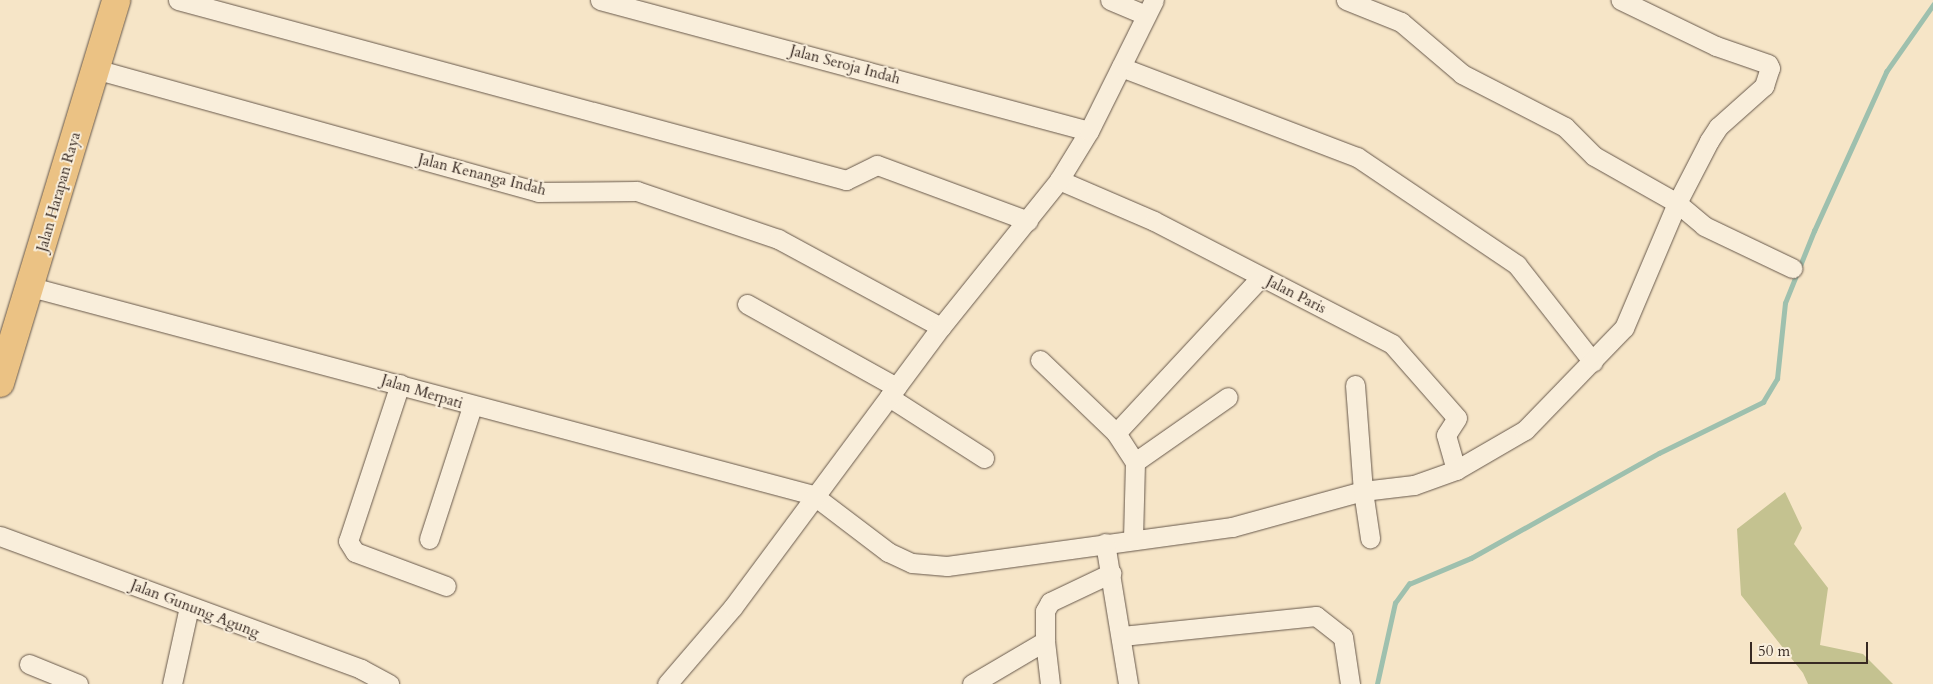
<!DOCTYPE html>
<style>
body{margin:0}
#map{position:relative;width:1933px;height:684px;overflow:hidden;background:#f6e5c7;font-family:Cardo,serif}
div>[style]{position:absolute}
.green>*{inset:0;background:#c4c290}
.stream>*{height:4.5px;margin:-2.25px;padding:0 2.25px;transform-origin:2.25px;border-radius:2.25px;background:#9ec0ae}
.roads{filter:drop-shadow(0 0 1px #67584b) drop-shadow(0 0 1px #67584b)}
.minor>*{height:19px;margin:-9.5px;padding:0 9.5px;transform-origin:9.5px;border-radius:9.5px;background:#f9eedb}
.primary>*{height:28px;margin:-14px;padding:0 14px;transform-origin:14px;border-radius:14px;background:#ebc284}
span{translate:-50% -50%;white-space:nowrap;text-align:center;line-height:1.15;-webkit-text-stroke:4px #f9eedb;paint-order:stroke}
.street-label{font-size:15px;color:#372922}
.scale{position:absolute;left:1750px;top:642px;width:118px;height:22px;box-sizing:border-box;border:2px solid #372922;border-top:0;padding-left:6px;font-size:15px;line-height:18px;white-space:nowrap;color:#372922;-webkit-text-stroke:4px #f9eedb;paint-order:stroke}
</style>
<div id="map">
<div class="green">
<div style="clip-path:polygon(1785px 492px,1802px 528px,1794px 544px,1828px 588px,1820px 645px,1863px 654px,1893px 684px,1808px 684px,1803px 673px,1741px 595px,1737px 529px)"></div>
</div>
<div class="stream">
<div style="left:1377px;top:684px;width:83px;rotate:-77.5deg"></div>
<div style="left:1395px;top:603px;width:24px;rotate:-54deg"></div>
<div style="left:1409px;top:584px;width:67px;rotate:-22.8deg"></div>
<div style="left:1471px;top:558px;width:215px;rotate:-29.2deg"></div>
<div style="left:1659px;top:453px;width:116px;rotate:-26.1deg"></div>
<div style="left:1763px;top:402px;width:27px;rotate:-59deg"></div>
<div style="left:1777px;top:379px;width:76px;rotate:-84deg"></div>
<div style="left:1785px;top:303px;width:78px;rotate:-68.1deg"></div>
<div style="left:1814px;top:231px;width:175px;rotate:-65.6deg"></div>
<div style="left:1886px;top:72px;width:82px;rotate:-55deg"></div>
</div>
<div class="roads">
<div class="minor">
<div style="left:178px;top:0;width:692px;rotate:15.08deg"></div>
<div style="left:846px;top:180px;width:34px;rotate:-26deg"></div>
<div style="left:877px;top:165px;width:161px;rotate:20.3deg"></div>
<div style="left:600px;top:0;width:506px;rotate:15deg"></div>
<div style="left:1110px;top:0;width:38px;rotate:23deg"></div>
<div style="left:1346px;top:0;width:59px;rotate:21.8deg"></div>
<div style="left:1401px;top:22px;width:80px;rotate:40.4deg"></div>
<div style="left:1462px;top:74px;width:116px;rotate:27.2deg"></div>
<div style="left:1565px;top:127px;width:41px;rotate:45deg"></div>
<div style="left:1594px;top:156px;width:95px;rotate:29.5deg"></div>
<div style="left:1677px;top:203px;width:35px;rotate:40deg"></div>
<div style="left:1704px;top:226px;width:98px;rotate:25.5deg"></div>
<div style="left:1121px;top:67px;width:253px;rotate:20.9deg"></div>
<div style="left:1357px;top:157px;width:193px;rotate:34deg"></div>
<div style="left:1517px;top:265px;width:123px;rotate:51.9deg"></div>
<div style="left:95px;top:69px;width:460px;rotate:15.5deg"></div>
<div style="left:538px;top:192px;width:99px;rotate:-0.6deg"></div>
<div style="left:637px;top:191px;width:149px;rotate:18.8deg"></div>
<div style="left:778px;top:239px;width:185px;rotate:28.4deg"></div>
<div style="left:1059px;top:180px;width:103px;rotate:23.3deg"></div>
<div style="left:1154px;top:221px;width:268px;rotate:27.3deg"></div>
<div style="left:1392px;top:344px;width:98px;rotate:48.7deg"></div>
<div style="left:1457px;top:418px;width:20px;rotate:123deg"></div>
<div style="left:1446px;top:435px;width:36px;rotate:74deg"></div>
<div style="left:31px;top:287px;width:809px;rotate:14.89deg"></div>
<div style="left:813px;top:495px;width:94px;rotate:37.2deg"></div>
<div style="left:888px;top:552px;width:26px;rotate:25deg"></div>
<div style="left:912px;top:563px;width:35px;rotate:5deg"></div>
<div style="left:947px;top:566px;width:288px;rotate:-7.8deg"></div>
<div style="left:1232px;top:527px;width:136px;rotate:-15.4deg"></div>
<div style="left:1363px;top:491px;width:51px;rotate:-6.7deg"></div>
<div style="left:1414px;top:485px;width:45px;rotate:-19.7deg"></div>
<div style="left:1456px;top:470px;width:80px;rotate:-30.1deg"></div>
<div style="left:1525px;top:430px;width:142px;rotate:-45.9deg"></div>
<div style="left:1624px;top:328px;width:136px;rotate:-67deg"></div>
<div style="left:1677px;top:203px;width:70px;rotate:-62.7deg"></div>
<div style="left:1709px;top:141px;width:17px;rotate:-57deg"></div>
<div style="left:1718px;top:127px;width:62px;rotate:-41.7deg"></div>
<div style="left:1764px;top:86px;width:19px;rotate:-72deg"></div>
<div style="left:1770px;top:68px;width:4px;rotate:-117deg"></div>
<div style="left:1768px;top:64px;width:55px;rotate:-160.9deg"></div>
<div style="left:1716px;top:46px;width:106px;rotate:-154.2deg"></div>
<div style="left:747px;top:304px;width:171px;rotate:29.1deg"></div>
<div style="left:1040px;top:360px;width:105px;rotate:43.8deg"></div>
<div style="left:1116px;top:433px;width:35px;rotate:57deg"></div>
<div style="left:1135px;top:462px;width:78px;rotate:91.5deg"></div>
<div style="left:400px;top:384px;width:165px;rotate:108.3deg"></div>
<div style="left:348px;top:541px;width:13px;rotate:58deg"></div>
<div style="left:355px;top:552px;width:97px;rotate:20.5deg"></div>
<div style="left:1355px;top:385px;width:106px;rotate:85.7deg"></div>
<div style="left:1363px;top:491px;width:48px;rotate:81.5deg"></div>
<div style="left:889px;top:397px;width:113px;rotate:32.7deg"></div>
<div style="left:1116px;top:433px;width:213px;rotate:-47.1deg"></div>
<div style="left:1135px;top:462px;width:113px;rotate:-35deg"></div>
<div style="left:0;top:536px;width:385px;rotate:20.2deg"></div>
<div style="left:361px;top:669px;width:32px;rotate:28deg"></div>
<div style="left:429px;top:539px;width:139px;rotate:-72deg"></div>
<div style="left:1105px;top:543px;width:143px;rotate:80.7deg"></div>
<div style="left:1122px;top:636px;width:195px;rotate:-5.9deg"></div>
<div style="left:1316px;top:616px;width:34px;rotate:38deg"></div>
<div style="left:1343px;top:637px;width:48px;rotate:81.5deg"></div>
<div style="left:1045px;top:641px;width:43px;rotate:83.4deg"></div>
<div style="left:29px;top:664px;width:53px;rotate:22.2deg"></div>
<div style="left:172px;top:684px;width:79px;rotate:-77.6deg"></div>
<div style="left:667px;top:684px;width:101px;rotate:-49.4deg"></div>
<div style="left:733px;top:607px;width:349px;rotate:-53.4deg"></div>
<div style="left:941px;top:327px;width:189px;rotate:-51.2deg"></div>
<div style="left:1059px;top:180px;width:57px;rotate:-58.5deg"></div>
<div style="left:1089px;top:131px;width:146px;rotate:-63.6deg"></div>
<div style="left:972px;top:684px;width:85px;rotate:-30.5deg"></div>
<div style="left:1045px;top:641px;width:30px;rotate:-90deg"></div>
<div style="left:1045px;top:611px;width:10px;rotate:-61deg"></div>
<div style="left:1050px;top:602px;width:68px;rotate:-25.4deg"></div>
</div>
<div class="primary">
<div style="left:0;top:383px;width:400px;rotate:-73.1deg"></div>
</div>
</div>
<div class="street-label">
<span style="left:845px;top:65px;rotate:15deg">Jalan Seroja Indah</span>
<span style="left:482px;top:175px;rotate:14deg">Jalan Kenanga Indah</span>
<span style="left:59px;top:192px;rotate:-74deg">Jalan Harapan Raya</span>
<span style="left:1296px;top:295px;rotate:27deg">Jalan Paris</span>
<span style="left:422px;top:392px;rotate:17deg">Jalan Merpati</span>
<span style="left:195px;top:609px;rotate:21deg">Jalan Gunung Agung</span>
</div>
<div class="scale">50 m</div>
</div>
